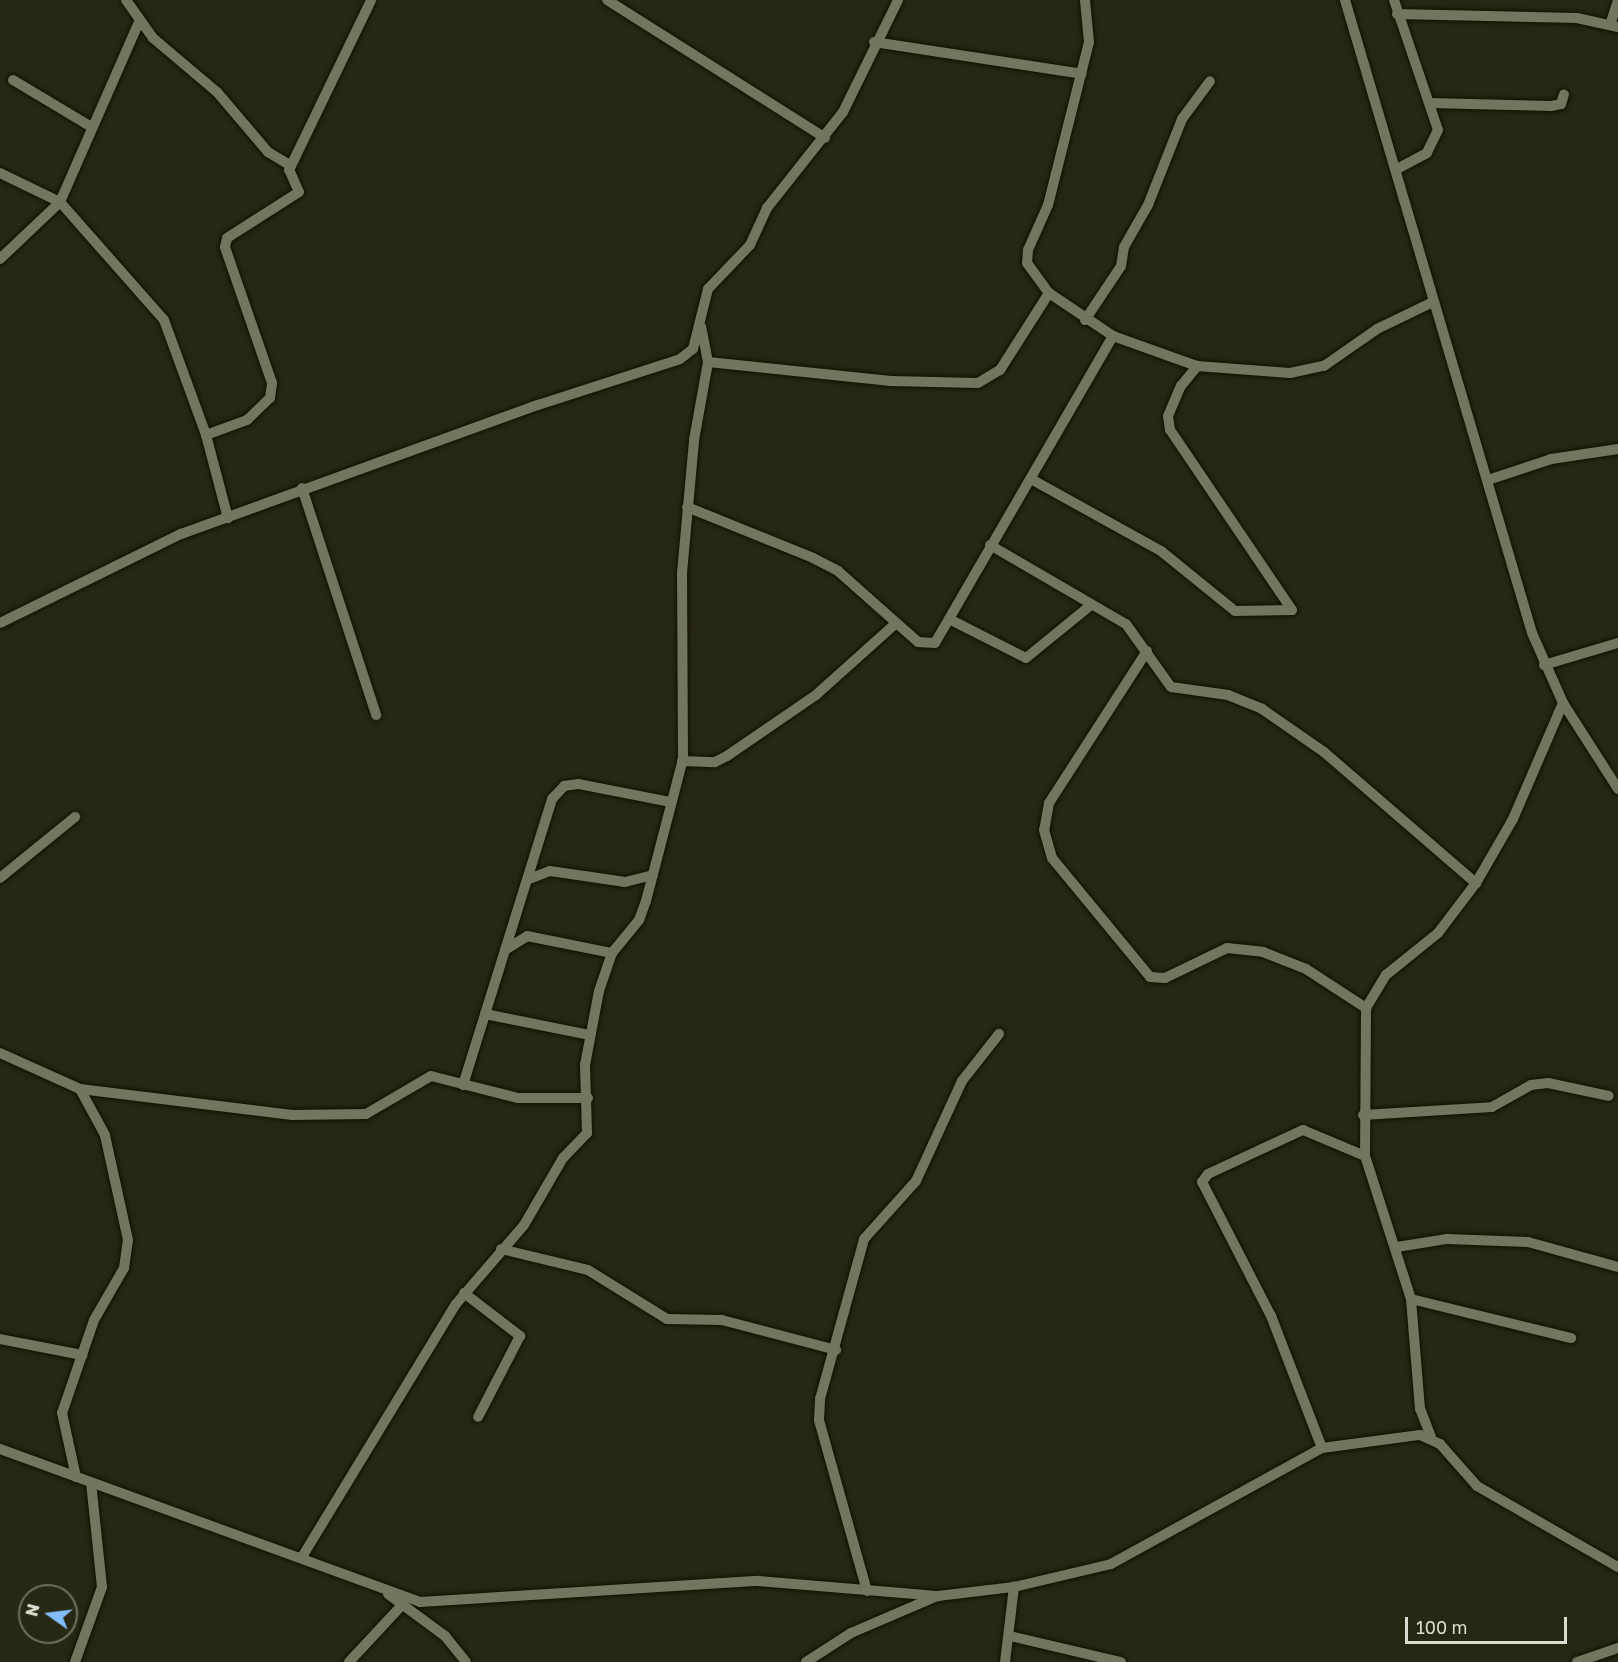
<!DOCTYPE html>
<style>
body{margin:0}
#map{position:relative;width:1618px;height:1662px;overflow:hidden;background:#272814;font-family:"Golos Text",sans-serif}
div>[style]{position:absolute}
.roads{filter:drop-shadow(0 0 2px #101101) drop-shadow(0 0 2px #101101)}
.street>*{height:10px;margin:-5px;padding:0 5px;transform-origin:5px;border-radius:5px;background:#73755e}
span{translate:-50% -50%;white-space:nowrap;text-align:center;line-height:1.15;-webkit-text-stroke:4.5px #272814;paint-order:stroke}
.north{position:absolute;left:18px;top:1584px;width:60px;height:60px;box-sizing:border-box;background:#272814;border:2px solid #6f705f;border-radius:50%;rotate:284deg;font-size:16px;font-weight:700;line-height:24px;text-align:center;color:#dbdccf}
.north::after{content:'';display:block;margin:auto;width:21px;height:27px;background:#82bcfa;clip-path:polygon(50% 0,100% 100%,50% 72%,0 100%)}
.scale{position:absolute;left:1405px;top:1617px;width:162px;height:27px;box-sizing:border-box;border:3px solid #dbdccf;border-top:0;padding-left:8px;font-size:18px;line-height:21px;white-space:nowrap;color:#dbdccf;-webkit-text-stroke:4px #272814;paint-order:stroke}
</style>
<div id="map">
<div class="roads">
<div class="street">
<div style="left:126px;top:0;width:47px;rotate:54.6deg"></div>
<div style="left:153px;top:38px;width:84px;rotate:40.2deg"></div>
<div style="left:217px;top:92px;width:79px;rotate:49.6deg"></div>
<div style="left:268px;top:152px;width:27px;rotate:31deg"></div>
<div style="left:607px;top:0;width:258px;rotate:32.3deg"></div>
<div style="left:1085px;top:0;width:42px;rotate:84.6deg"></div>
<div style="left:1089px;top:42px;width:168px;rotate:104.1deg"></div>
<div style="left:1048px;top:205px;width:49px;rotate:114deg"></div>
<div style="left:1028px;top:250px;width:13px;rotate:94deg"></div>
<div style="left:1027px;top:263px;width:37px;rotate:54deg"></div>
<div style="left:1049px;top:293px;width:77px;rotate:33.9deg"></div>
<div style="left:1113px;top:336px;width:89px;rotate:19.7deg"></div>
<div style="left:1197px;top:366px;width:93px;rotate:4.3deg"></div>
<div style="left:1290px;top:373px;width:35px;rotate:-12deg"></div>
<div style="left:1324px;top:366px;width:65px;rotate:-34.9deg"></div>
<div style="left:1377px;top:329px;width:62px;rotate:-25.7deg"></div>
<div style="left:1345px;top:0;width:660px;rotate:73.54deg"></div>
<div style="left:1532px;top:633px;width:77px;rotate:66.1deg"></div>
<div style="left:1563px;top:703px;width:102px;rotate:57.4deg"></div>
<div style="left:1394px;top:0;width:137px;rotate:71.3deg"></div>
<div style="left:1438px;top:130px;width:25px;rotate:116deg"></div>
<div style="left:1427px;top:153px;width:34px;rotate:152deg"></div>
<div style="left:1397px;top:14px;width:180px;rotate:1.3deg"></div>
<div style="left:1577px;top:18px;width:42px;rotate:12.4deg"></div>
<div style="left:1610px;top:25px;width:26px;rotate:-72deg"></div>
<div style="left:874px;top:42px;width:210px;rotate:8.7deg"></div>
<div style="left:13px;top:80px;width:90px;rotate:30.9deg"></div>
<div style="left:1430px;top:103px;width:121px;rotate:1.4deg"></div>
<div style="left:1551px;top:106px;width:10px;rotate:-11deg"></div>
<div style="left:1561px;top:104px;width:10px;rotate:-73deg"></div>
<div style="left:0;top:173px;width:67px;rotate:25.8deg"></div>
<div style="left:60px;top:202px;width:157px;rotate:48.6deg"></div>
<div style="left:164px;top:320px;width:122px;rotate:69.9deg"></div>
<div style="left:206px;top:435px;width:86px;rotate:75.2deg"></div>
<div style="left:0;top:259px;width:83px;rotate:-43.5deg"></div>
<div style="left:60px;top:202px;width:197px;rotate:-66.3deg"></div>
<div style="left:1085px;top:320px;width:65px;rotate:-56.3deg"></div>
<div style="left:1121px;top:266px;width:19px;rotate:-81deg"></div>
<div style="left:1124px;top:247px;width:48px;rotate:-60.3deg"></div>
<div style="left:1148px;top:205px;width:92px;rotate:-68.4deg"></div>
<div style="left:1182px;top:119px;width:47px;rotate:-53.6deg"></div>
<div style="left:708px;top:362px;width:184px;rotate:5.9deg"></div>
<div style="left:891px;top:381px;width:87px;rotate:1.3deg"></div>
<div style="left:978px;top:383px;width:26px;rotate:-31deg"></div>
<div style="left:1000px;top:370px;width:91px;rotate:-57.5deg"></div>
<div style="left:206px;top:435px;width:44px;rotate:-20.1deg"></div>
<div style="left:247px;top:420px;width:32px;rotate:-44deg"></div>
<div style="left:270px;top:398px;width:15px;rotate:-82deg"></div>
<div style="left:272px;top:383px;width:144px;rotate:-109.1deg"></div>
<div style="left:225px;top:247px;width:9px;rotate:-77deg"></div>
<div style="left:227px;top:238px;width:85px;rotate:-32.6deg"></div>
<div style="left:299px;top:192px;width:24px;rotate:-114deg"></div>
<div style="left:289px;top:170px;width:189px;rotate:-64.2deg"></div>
<div style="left:1031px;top:479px;width:149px;rotate:29deg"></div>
<div style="left:1161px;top:551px;width:95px;rotate:39deg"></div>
<div style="left:1235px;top:611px;width:57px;rotate:-1deg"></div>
<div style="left:1292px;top:610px;width:217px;rotate:-124.1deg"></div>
<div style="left:1170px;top:430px;width:14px;rotate:-98deg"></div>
<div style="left:1168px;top:416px;width:33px;rotate:-67deg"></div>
<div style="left:1181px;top:386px;width:26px;rotate:-51deg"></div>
<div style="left:1488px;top:480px;width:66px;rotate:-18.4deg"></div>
<div style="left:1551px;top:459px;width:68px;rotate:-8.5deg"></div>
<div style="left:302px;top:488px;width:239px;rotate:71.9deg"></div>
<div style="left:687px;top:507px;width:136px;rotate:22deg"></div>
<div style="left:813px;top:558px;width:28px;rotate:27deg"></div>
<div style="left:838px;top:571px;width:107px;rotate:41.6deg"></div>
<div style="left:918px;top:642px;width:17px;rotate:3deg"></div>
<div style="left:935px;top:643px;width:355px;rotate:-59.9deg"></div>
<div style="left:990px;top:545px;width:157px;rotate:30.2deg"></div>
<div style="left:1126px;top:624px;width:77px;rotate:54.5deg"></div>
<div style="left:1171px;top:687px;width:58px;rotate:8deg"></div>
<div style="left:1228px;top:695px;width:37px;rotate:22deg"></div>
<div style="left:1262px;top:709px;width:75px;rotate:34.7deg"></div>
<div style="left:1324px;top:752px;width:201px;rotate:40.8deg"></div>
<div style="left:949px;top:619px;width:86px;rotate:26.9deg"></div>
<div style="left:1026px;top:658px;width:84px;rotate:-39.2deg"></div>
<div style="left:0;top:623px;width:202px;rotate:-26.2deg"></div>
<div style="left:181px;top:534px;width:380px;rotate:-19.9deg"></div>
<div style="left:538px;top:405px;width:149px;rotate:-17.9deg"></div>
<div style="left:680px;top:359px;width:16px;rotate:-38deg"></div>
<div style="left:693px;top:349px;width:62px;rotate:-76deg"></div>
<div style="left:708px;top:289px;width:61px;rotate:-46.3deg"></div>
<div style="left:750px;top:245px;width:41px;rotate:-65.3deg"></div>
<div style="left:767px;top:208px;width:122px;rotate:-51.6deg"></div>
<div style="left:843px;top:112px;width:125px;rotate:-63.8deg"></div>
<div style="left:1147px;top:651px;width:181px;rotate:122.8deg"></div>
<div style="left:1049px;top:803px;width:27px;rotate:100deg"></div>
<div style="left:1044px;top:830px;width:29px;rotate:74deg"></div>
<div style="left:1052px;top:858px;width:154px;rotate:50.5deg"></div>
<div style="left:1150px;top:977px;width:15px;rotate:4deg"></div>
<div style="left:1165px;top:978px;width:69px;rotate:-25.8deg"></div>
<div style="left:1227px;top:948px;width:36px;rotate:6deg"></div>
<div style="left:1263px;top:952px;width:46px;rotate:21.6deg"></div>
<div style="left:1306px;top:969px;width:72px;rotate:33deg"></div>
<div style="left:1544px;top:665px;width:77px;rotate:-16.6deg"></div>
<div style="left:682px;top:761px;width:33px;rotate:2deg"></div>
<div style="left:715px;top:762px;width:13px;rotate:-27deg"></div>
<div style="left:727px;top:756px;width:108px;rotate:-34.4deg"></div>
<div style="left:816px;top:695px;width:105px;rotate:-41.9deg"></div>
<div style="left:0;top:878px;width:97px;rotate:-39.1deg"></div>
<div style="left:529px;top:879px;width:22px;rotate:-21deg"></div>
<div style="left:550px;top:871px;width:76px;rotate:8.3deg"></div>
<div style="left:625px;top:882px;width:29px;rotate:-14deg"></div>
<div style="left:505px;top:950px;width:26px;rotate:-32deg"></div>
<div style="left:527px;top:936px;width:87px;rotate:11.3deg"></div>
<div style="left:485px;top:1014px;width:106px;rotate:11.4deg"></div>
<div style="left:0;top:1053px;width:88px;rotate:24.2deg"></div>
<div style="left:80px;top:1089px;width:214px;rotate:7deg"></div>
<div style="left:292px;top:1115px;width:74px;rotate:-0.8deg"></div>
<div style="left:366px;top:1114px;width:75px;rotate:-30.3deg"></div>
<div style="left:431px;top:1076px;width:90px;rotate:14.2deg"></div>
<div style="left:518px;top:1098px;width:70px"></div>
<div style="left:463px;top:1085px;width:300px;rotate:-72.7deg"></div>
<div style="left:552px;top:799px;width:18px;rotate:-47deg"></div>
<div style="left:564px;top:786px;width:15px;rotate:-8deg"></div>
<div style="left:579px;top:784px;width:94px;rotate:11.1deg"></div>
<div style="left:1363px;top:1115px;width:129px;rotate:-3.5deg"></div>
<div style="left:1492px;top:1107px;width:45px;rotate:-29.4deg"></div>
<div style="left:1531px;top:1085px;width:17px;rotate:-7deg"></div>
<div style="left:1548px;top:1083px;width:62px;rotate:12deg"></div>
<div style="left:1397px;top:1247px;width:51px;rotate:-9.1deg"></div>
<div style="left:1447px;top:1239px;width:81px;rotate:2.1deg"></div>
<div style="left:1528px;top:1242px;width:93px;rotate:15.5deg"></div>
<div style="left:501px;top:1249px;width:89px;rotate:13.6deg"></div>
<div style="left:588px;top:1270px;width:93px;rotate:31.8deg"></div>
<div style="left:667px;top:1319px;width:55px;rotate:1deg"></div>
<div style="left:722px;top:1320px;width:118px;rotate:14.7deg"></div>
<div style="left:464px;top:1293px;width:71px;rotate:37.5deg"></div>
<div style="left:520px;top:1336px;width:91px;rotate:117.4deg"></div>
<div style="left:1411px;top:1299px;width:165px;rotate:13.7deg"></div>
<div style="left:0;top:1339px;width:84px;rotate:11deg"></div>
<div style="left:1431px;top:1437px;width:30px;rotate:-111deg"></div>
<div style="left:1420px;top:1409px;width:110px;rotate:-94.7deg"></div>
<div style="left:1411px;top:1299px;width:150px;rotate:-107.8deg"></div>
<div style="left:1365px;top:1156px;width:148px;rotate:-89.6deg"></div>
<div style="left:1366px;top:1008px;width:39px;rotate:-59deg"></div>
<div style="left:1386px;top:975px;width:67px;rotate:-38.9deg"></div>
<div style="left:1438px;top:933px;width:63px;rotate:-52.8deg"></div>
<div style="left:1476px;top:883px;width:74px;rotate:-60deg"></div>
<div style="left:1513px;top:819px;width:126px;rotate:-66.7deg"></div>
<div style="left:1322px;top:1448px;width:142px;rotate:-111.1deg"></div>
<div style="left:1271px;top:1316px;width:151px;rotate:-117.2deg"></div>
<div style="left:1202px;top:1182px;width:10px;rotate:-53deg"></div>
<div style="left:1208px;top:1174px;width:105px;rotate:-24.9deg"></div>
<div style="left:1303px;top:1130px;width:67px;rotate:22.8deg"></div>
<div style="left:0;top:1449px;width:447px;rotate:20deg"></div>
<div style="left:420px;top:1602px;width:339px;rotate:-3.6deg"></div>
<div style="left:758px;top:1581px;width:181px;rotate:4.8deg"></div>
<div style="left:938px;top:1596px;width:77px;rotate:-6.8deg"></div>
<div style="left:1014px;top:1587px;width:100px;rotate:-13.3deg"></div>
<div style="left:1111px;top:1564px;width:241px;rotate:-28.8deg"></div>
<div style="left:1322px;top:1448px;width:99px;rotate:-7.6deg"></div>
<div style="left:1420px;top:1435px;width:22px;rotate:24deg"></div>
<div style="left:1440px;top:1444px;width:56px;rotate:48.6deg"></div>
<div style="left:1477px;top:1486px;width:163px;rotate:29.9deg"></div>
<div style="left:76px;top:1477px;width:66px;rotate:-102.3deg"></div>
<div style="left:62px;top:1413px;width:98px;rotate:-71deg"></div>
<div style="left:94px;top:1320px;width:60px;rotate:-60deg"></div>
<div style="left:124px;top:1268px;width:28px;rotate:-82deg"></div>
<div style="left:128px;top:1240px;width:107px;rotate:-102.4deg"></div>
<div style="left:105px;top:1135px;width:52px;rotate:-118.5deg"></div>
<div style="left:302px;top:1557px;width:296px;rotate:-58.7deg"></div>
<div style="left:456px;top:1304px;width:104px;rotate:-49.3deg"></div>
<div style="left:524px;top:1225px;width:78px;rotate:-59.8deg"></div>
<div style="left:563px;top:1158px;width:35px;rotate:-46deg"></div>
<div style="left:587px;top:1133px;width:68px;rotate:-91.7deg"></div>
<div style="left:585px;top:1065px;width:75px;rotate:-79.3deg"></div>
<div style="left:599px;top:991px;width:40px;rotate:-71.1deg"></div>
<div style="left:612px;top:953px;width:43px;rotate:-50.7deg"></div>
<div style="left:639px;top:920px;width:20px;rotate:-70deg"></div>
<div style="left:646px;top:901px;width:147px;rotate:-75.4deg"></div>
<div style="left:683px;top:759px;width:186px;rotate:-90.3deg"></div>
<div style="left:682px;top:573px;width:134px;rotate:-84.8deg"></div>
<div style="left:694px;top:440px;width:79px;rotate:-79.8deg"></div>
<div style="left:708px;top:362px;width:36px;rotate:-101deg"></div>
<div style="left:867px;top:1591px;width:178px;rotate:-105.7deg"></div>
<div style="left:819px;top:1420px;width:21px;rotate:-87deg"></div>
<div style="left:820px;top:1399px;width:166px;rotate:-74.6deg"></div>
<div style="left:864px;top:1239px;width:78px;rotate:-48.1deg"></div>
<div style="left:916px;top:1181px;width:110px;rotate:-65.3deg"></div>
<div style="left:962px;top:1081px;width:60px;rotate:-51.8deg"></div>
<div style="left:388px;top:1594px;width:71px;rotate:36.4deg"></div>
<div style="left:445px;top:1636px;width:33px;rotate:51deg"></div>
<div style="left:1010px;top:1636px;width:114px;rotate:13.2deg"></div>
<div style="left:75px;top:1662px;width:80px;rotate:-70.2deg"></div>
<div style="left:102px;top:1587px;width:105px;rotate:-96deg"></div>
<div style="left:349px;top:1662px;width:76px;rotate:-47.1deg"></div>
<div style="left:806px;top:1662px;width:54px;rotate:-32.8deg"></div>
<div style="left:851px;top:1633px;width:91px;rotate:-23.2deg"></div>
<div style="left:1005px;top:1662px;width:76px;rotate:-83.2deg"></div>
<div style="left:1577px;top:1662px;width:43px;rotate:-18.9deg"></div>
</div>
</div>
<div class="north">N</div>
<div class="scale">100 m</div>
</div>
